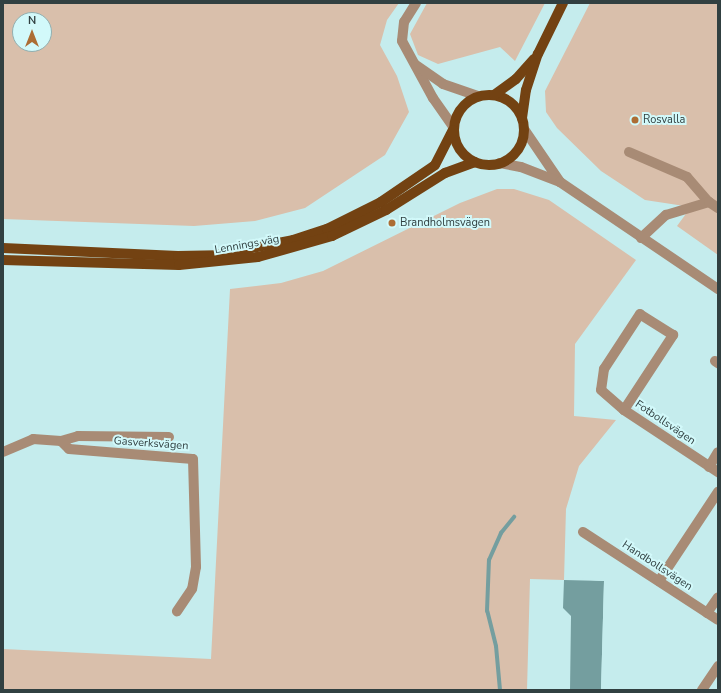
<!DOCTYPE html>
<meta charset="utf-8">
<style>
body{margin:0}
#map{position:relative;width:721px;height:693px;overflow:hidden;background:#c5eced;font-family:"Nunito Sans",sans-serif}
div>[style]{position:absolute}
.green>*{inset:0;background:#d9bfab}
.water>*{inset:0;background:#749e9f}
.pier>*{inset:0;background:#c5eced}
.stream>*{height:4px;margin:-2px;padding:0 2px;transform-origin:2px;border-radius:2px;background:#749e9f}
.minor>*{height:10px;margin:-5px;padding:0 5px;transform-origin:5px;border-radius:5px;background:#a88b75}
.major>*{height:10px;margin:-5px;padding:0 5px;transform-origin:5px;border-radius:5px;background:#734212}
.major>.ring{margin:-5px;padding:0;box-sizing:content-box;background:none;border:10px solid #734212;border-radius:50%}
.dots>*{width:11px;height:11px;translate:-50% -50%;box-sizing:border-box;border:2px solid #d2f9fa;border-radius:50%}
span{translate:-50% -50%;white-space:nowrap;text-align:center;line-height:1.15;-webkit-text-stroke:4px #d2f9fa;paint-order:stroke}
.poi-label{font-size:11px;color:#314041}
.left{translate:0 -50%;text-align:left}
.street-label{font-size:11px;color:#314041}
.frame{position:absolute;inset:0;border:4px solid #314041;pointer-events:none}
.north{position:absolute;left:12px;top:12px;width:40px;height:40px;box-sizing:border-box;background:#d2f9fa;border:1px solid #92afb0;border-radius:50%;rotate:0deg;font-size:11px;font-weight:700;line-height:16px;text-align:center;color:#314041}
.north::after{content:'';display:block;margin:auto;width:14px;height:18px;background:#ac6d34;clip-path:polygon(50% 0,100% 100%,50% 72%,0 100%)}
</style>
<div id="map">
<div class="green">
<div style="clip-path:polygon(evenodd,3px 3px,399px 3px,387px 20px,380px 45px,397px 76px,409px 112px,385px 155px,305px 208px,255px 221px,194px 226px,3px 219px,3px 3px,20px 20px,44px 20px,44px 44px,20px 44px,20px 20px)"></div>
<div style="clip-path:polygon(427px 3px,545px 3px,515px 61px,500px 47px,438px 64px,418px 55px,410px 34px)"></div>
<div style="clip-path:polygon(590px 3px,718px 3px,718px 255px,677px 226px,691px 207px,645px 200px,601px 171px,557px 128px,546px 112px,545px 91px)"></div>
<div style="clip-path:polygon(497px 189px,514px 189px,549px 200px,636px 260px,575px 344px,574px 416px,616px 420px,579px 466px,566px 509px,564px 580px,530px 579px,527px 690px,3px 690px,3px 649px,211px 659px,230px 289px,281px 283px,323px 271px,460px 203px)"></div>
</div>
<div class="water">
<div style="clip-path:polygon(564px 580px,604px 581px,601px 690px,570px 690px,571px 616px,563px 608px)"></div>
</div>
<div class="pier">
<div style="clip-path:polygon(564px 578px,605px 580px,603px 690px,601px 690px,604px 581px)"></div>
</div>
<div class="stream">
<div style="left:500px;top:690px;width:44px;rotate:-95.2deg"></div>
<div style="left:496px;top:646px;width:36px;rotate:-104deg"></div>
<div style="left:487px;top:611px;width:51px;rotate:-87.8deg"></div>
<div style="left:489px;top:560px;width:30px;rotate:-66deg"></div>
<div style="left:501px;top:533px;width:21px;rotate:-51deg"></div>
</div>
<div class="minor">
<div style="left:416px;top:3px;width:22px;rotate:122deg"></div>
<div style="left:404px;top:22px;width:19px;rotate:96deg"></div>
<div style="left:402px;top:41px;width:65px;rotate:61.5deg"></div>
<div style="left:433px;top:98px;width:35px;rotate:55deg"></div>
<div style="left:416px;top:65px;width:33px;rotate:35deg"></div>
<div style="left:443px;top:84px;width:36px;rotate:19deg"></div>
<div style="left:524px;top:129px;width:64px;rotate:55.8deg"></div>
<div style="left:629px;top:152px;width:63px;rotate:23.3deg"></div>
<div style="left:687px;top:177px;width:33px;rotate:49deg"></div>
<div style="left:500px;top:163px;width:21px;rotate:11deg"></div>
<div style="left:521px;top:167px;width:42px;rotate:21deg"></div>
<div style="left:560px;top:182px;width:191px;rotate:34.1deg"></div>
<div style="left:641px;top:238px;width:34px;rotate:-43deg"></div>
<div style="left:666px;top:215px;width:45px;rotate:-16.8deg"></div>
<div style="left:709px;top:202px;width:11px;rotate:34deg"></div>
<div style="left:715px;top:361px;width:4px;rotate:34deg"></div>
<div style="left:624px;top:410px;width:90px;rotate:-56.8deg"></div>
<div style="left:673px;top:335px;width:39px;rotate:-148deg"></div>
<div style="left:640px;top:314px;width:66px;rotate:123.2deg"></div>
<div style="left:604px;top:369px;width:21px;rotate:98deg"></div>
<div style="left:601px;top:390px;width:30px;rotate:41deg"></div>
<div style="left:624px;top:410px;width:113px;rotate:33.4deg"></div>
<div style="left:61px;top:441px;width:18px;rotate:-16deg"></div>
<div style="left:78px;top:436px;width:91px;rotate:0.6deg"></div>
<div style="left:3px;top:452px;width:33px;rotate:-23deg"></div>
<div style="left:33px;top:439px;width:28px;rotate:4deg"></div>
<div style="left:61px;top:441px;width:11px;rotate:45deg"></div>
<div style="left:69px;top:449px;width:124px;rotate:4.6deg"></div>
<div style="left:193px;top:459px;width:108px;rotate:88.4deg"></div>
<div style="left:196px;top:567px;width:22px;rotate:100deg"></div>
<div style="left:192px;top:589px;width:27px;rotate:124deg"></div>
<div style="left:709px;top:467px;width:17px;rotate:-59deg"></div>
<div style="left:583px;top:532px;width:161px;rotate:33.1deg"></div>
<div style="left:659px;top:581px;width:107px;rotate:-56.5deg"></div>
<div style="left:707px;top:613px;width:19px;rotate:-55deg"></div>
<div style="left:702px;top:690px;width:29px;rotate:-56deg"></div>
</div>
<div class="major">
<div class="ring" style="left:454px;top:95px;width:60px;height:60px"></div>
<div style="left:494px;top:95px;width:27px;rotate:-36deg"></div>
<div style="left:516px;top:79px;width:27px;rotate:-48deg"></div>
<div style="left:522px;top:118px;width:28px;rotate:-82deg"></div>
<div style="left:526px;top:90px;width:38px;rotate:-72deg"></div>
<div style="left:538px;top:54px;width:57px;rotate:-63.9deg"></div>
<div style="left:3px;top:248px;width:175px;rotate:2.6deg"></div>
<div style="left:178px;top:256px;width:39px;rotate:-1deg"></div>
<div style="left:217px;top:255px;width:77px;rotate:-11.2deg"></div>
<div style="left:293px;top:240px;width:36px;rotate:-18deg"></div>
<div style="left:327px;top:229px;width:60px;rotate:-26.6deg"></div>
<div style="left:381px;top:202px;width:65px;rotate:-34.4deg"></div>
<div style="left:435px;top:165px;width:39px;rotate:-63deg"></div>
<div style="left:3px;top:260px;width:176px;rotate:1.6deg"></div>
<div style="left:179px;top:265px;width:79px;rotate:-5.8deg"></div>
<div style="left:258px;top:257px;width:77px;rotate:-15.8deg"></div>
<div style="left:332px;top:236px;width:60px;rotate:-25.7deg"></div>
<div style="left:386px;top:210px;width:70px;rotate:-32.1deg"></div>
<div style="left:445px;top:173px;width:32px;rotate:-20deg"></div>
</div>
<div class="dots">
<div style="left:635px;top:120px;background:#ac6d34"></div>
<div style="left:392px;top:223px;background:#ac6d34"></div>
</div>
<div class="poi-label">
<span class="left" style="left:643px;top:120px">Rosvalla</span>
<span class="left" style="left:400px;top:223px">Brandholmsvägen</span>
</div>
<div class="street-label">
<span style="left:247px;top:245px;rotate:-10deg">Lennings väg</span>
<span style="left:665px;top:423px;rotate:34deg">Fotbollsvägen</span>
<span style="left:151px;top:444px;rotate:4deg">Gasverksvägen</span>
<span style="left:657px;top:566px;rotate:33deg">Handbollsvägen</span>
</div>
<div class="frame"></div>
<div class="north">N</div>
</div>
